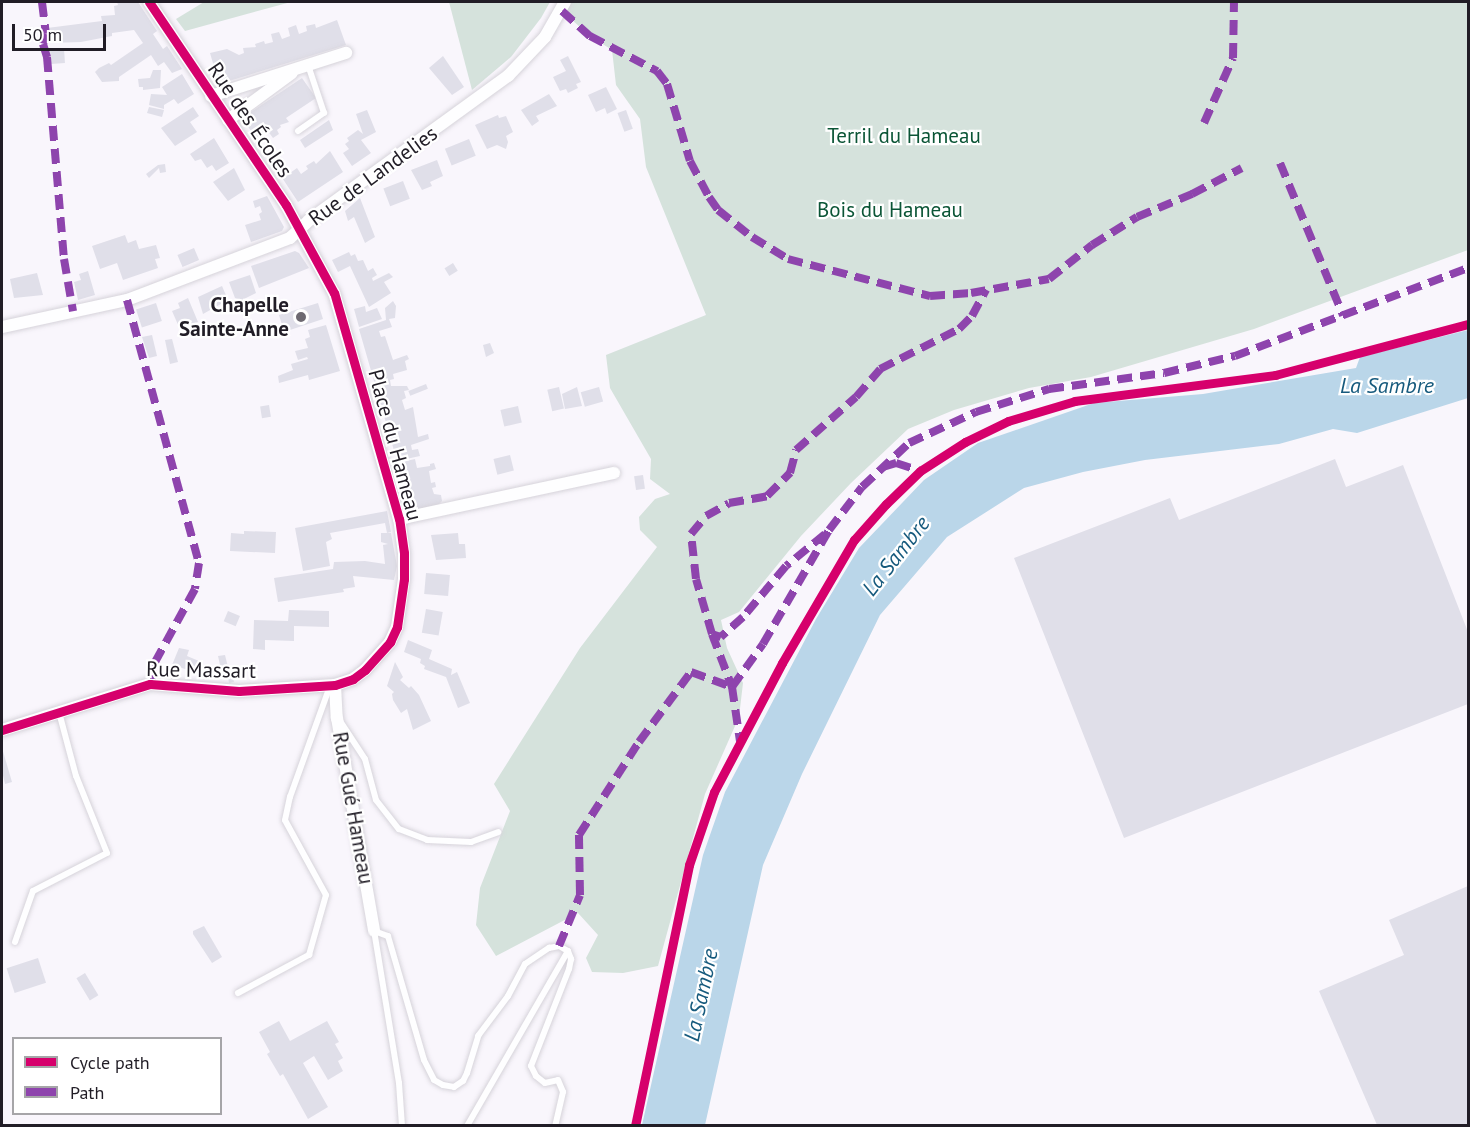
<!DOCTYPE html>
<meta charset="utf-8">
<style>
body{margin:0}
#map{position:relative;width:1470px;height:1127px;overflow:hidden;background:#f9f6fc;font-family:"PT Sans",sans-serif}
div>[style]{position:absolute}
.green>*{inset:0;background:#d5e2dc}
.water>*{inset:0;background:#bad6e9}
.building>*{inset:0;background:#e0dfe9;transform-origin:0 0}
.roads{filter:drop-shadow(0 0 2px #d6d3da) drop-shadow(0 0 2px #d6d3da)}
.service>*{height:6px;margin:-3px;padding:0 3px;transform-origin:3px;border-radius:3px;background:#fefeff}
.minor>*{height:12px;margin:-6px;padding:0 6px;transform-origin:6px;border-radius:6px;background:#fefeff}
.quiet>*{height:8px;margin-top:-4px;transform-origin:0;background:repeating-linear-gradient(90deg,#8e44ad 0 15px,transparent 0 23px)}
.cycleway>*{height:9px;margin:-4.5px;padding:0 4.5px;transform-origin:4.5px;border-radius:4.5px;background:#d6006c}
.dots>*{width:16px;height:16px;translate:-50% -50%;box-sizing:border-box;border:3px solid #fff;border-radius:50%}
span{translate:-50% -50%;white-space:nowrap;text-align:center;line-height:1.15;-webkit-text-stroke:4.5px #fff;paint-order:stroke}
.street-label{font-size:21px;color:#211d26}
.park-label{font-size:21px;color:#0b5536}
.poi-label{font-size:21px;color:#211d26;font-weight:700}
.right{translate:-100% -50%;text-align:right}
.water-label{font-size:22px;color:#165a7d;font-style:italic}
.frame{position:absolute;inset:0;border:3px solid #211d26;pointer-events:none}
.legend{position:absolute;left:12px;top:1037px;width:210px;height:78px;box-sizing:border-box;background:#fff;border:2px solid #a6a5a8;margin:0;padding:8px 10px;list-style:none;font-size:18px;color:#211d26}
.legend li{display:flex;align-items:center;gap:12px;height:30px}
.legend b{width:30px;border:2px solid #a6a5a8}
.scale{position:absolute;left:12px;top:24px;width:94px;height:27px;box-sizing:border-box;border:3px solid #211d26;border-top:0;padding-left:8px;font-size:18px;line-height:21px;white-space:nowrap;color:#211d26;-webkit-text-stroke:4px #fff;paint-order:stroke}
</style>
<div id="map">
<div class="green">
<div style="clip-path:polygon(204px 2px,291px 2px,185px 31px,176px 19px)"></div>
<div style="clip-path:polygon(449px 2px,550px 2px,541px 18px,511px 57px,472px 90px)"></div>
<div style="clip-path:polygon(565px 2px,1468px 2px,1468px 250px,1254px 329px,1091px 377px,1029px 388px,954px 410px,908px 429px,851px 483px,801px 536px,739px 612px,721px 620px,727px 648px,743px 683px,739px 717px,705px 794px,658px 966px,623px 973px,592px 972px,586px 958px,598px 935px,578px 913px,496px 956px,476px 925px,480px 888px,510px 811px,494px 784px,580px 648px,657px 547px,640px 530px,639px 517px,655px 499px,670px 494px,650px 479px,651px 459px,610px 388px,606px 355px,706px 315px,646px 167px,640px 119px,616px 85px,612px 50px,590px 36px,562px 11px)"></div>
</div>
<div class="water">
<div style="clip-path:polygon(1468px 330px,1468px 398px,1357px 433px,1333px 429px,1279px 444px,1145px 460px,1083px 472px,1024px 488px,947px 537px,880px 615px,802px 774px,763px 865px,705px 1125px,642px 1125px,703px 855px,725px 792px,816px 619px,859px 548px,924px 480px,978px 443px,1094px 403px,1203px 394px,1356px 368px,1360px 357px)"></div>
</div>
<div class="building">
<div style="clip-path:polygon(117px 2px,138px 2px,157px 31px,153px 34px,163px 49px,167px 46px,182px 69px,172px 73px,164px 62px,158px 66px,151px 55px,119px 77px,119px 81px,102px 82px,95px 72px,99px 68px,109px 63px,111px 65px,143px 43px,134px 30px,112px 33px,112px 36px,81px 42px,48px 43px,47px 28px,102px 21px,101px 16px,115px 15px,114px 6px,118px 5px)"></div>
<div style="clip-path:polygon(337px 20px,346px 45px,219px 84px,210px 53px,227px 49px,239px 55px,244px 53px,243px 48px,256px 47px,255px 44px,264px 41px,265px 44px,273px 42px,271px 34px,279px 32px,282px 39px,290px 36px,288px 28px,296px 25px,299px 34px,307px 31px,306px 26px,315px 24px,316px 28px)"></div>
<div style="left:64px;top:49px;width:14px;height:14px;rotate:86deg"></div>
<div style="clip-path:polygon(443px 56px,464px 87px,452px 95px,429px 68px)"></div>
<div style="clip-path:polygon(568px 56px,581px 82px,576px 84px,578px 88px,568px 93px,566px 89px,560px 91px,553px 77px,566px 71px,560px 60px)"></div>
<div style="clip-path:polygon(153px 70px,161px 70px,160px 88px,143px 90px,143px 87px,139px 87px,138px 79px,150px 78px)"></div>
<div style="clip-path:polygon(182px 74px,194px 94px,178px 104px,174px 99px,164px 105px,164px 109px,149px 105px,151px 94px,167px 95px,162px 87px)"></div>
<div style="clip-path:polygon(302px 78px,316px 98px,286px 118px,289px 122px,280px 125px,281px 127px,277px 130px,279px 134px,273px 138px,267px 130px,256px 138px,242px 118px)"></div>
<div style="clip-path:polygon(606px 87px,617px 109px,607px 114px,605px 108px,596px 112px,588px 95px)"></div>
<div style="clip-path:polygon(549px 94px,557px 106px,536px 116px,539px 121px,532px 126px,521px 110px)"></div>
<div style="clip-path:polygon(149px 107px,164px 110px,162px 117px,147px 113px)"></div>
<div style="clip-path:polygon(193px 107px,199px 116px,190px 122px,197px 132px,175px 146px,161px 128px)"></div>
<div style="clip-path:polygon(367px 110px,376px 132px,361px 140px,371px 153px,352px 166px,343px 153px,349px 149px,345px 144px,349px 141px,347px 138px,358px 130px,363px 134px,356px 114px)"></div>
<div style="left:626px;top:110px;width:20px;height:9px;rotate:70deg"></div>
<div style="clip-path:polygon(498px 115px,499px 118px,506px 116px,513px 132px,506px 136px,508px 142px,506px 149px,497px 145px,487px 149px,475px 125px)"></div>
<div style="clip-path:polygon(329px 120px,333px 130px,305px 148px,300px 140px)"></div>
<div style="clip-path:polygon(214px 138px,229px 163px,216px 171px,212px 165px,207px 168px,201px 159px,195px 161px,190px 154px)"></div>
<div style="left:469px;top:139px;width:18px;height:26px;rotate:68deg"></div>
<div style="clip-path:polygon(330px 151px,343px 172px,298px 202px,277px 170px,284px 165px,290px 173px,297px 168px,301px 174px,308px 169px,306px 166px,314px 161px,316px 164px)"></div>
<div style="clip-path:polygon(437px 160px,443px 176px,430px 182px,432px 186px,422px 190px,411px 170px)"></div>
<div style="clip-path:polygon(165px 164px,166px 172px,160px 173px,159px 168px,149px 178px,146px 174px,158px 165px)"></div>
<div style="clip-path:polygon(234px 168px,245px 190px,228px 201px,213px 182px)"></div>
<div style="left:403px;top:181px;width:19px;height:21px;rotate:69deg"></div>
<div style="clip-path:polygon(267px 196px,284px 227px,282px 231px,251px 242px,245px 225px,261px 220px,259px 214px,262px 212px,260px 206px,255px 208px,253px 201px)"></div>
<div style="clip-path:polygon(360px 198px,375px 237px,365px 243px,354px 217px,348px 221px,345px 211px)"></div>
<div style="clip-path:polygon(125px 235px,128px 243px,136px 240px,139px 249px,156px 245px,160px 258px,155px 259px,158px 268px,123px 280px,117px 263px,100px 269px,92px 246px)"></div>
<div style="left:194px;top:248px;width:13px;height:18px;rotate:67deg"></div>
<div style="clip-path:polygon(295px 251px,299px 253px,309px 268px,259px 288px,251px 266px)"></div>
<div style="clip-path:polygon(349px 252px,351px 256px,355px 254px,358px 261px,363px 260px,368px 271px,373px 268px,377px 275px,372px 278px,373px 281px,389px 273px,393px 277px,384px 282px,391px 293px,369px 307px,350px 266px,338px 272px,332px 260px)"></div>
<div style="left:453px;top:263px;width:9px;height:10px;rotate:58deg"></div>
<div style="clip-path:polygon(88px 271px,95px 295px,78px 300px,74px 282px,81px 280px,79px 274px)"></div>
<div style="clip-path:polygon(37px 273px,43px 295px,14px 298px,10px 279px)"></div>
<div style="clip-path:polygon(250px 275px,256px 293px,242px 300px,235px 298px,229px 282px)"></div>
<div style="clip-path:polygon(222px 286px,228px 300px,203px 314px,198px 297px)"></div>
<div style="clip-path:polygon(188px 298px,198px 322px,179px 327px,172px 311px,180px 308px,178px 303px)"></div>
<div style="clip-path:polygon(393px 301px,396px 306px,395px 318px,389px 319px,392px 327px,379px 331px,381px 337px,385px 336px,393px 360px,407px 355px,409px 359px,405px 361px,407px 370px,393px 374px,394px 379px,390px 380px,391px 386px,407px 386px,409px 390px,404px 391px,406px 398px,402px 400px,405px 410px,413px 407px,418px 437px,428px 434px,429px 439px,411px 445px,412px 450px,418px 449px,420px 456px,397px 461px,359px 329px,386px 320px,385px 308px)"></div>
<div style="left:156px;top:303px;width:19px;height:21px;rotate:72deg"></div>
<div style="clip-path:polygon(318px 303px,323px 319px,287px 331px,285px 324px,282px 325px,279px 315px)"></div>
<div style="clip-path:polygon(365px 306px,366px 312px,377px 308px,382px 319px,359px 327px,354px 309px)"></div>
<div style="clip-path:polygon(326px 325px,340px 371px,309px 380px,308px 375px,279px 383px,278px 376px,293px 370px,291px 364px,308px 359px,307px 357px,298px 360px,295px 351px,308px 348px,305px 339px,310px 337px,308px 330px)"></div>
<div style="clip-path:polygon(152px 335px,157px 356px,149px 358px,142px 337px)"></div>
<div style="clip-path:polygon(172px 339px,178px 362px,170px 364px,165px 340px)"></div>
<div style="clip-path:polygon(490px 343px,494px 353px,486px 357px,483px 345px)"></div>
<div style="left:426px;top:384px;width:5px;height:19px;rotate:68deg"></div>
<div style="left:559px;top:387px;width:22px;height:12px;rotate:77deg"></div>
<div style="clip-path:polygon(577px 387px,582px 406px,565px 409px,562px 394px)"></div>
<div style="left:599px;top:387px;width:15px;height:19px;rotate:74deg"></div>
<div style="left:269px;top:405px;width:12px;height:9px;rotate:81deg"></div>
<div style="left:518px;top:406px;width:17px;height:18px;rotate:77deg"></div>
<div style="left:510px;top:455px;width:16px;height:17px;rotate:76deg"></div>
<div style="clip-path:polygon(415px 459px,417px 468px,430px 466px,430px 464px,434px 463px,436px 469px,429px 471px,431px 483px,435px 482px,436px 487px,432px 488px,434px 494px,441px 495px,442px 501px,438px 505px,415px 510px,411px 508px,404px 477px,401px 477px,397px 463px)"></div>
<div style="clip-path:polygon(1335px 459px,1346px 487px,1403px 465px,1468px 632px,1468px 704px,1124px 838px,1014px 558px,1170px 498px,1179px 520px)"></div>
<div style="left:643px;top:475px;width:14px;height:9px;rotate:82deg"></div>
<div style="clip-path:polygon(387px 511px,391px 532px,387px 533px,385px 523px,330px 533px,332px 539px,326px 542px,330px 566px,303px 571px,295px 528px)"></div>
<div style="clip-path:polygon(244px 531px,276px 532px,275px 553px,230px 551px,231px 533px,244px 534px)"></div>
<div style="clip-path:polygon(381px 533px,391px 533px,397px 566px,394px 580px,353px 576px,355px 587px,343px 589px,344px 592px,278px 602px,274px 578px,333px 569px,334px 562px,365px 561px,385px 564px,383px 545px,388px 544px,381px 542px)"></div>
<div style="clip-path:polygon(458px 533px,459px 544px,465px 544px,466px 558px,436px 560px,431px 535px)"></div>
<div style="left:426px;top:573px;width:24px;height:21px;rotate:5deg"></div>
<div style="left:426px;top:609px;width:17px;height:24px;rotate:10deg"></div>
<div style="clip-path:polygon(289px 610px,329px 611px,329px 627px,294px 626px,294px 641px,265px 640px,265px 650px,253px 649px,254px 620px,288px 621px)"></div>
<div style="left:228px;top:611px;width:13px;height:11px;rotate:23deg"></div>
<div style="clip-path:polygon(408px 640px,432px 650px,429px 659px,452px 669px,451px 675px,457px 672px,470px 703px,458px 708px,446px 677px,424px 669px,425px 666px,420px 663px,421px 659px,404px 652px)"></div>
<div style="clip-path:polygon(179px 648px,189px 650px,187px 656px,199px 661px,195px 672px,172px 665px)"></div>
<div style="clip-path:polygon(225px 655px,229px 671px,231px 670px,234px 682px,229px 683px,227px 672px,222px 674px,218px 656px)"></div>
<div style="clip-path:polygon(395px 662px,403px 677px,400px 680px,409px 688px,411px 686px,419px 695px,431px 721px,413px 730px,407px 709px,401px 713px,393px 700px,392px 694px,394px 692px,387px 686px)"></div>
<div style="clip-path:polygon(2px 748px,12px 782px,5px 784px,2px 771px)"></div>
<div style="clip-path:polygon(1468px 886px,1468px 1125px,1377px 1125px,1319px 991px,1404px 955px,1389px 920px)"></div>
<div style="clip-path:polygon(204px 926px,222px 957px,212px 963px,193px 934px,193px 931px)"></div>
<div style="left:38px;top:958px;width:26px;height:33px;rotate:72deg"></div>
<div style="left:85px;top:973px;width:26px;height:10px;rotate:59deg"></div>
<div style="clip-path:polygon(279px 1021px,290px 1041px,327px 1021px,339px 1042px,335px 1044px,343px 1058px,338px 1061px,343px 1071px,328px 1080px,314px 1056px,303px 1063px,328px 1107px,308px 1119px,283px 1074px,280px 1076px,267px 1054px,270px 1052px,259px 1032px)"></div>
</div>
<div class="roads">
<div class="service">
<div style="left:298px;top:131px;width:32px;rotate:-35deg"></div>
<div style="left:324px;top:113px;width:51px;rotate:-108.4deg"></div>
<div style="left:340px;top:721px;width:45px;rotate:56.7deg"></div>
<div style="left:365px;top:759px;width:42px;rotate:75deg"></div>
<div style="left:376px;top:800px;width:37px;rotate:52deg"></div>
<div style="left:399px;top:829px;width:30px;rotate:21deg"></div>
<div style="left:427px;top:840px;width:44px;rotate:2.6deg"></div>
<div style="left:471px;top:842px;width:29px;rotate:-20deg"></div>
<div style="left:15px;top:942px;width:54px;rotate:-70.6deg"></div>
<div style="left:33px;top:891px;width:83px;rotate:-27.2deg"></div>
<div style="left:107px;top:853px;width:83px;rotate:-111.9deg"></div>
<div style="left:76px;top:776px;width:66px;rotate:-104.9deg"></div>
<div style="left:238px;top:993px;width:81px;rotate:-28.2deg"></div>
<div style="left:309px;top:955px;width:62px;rotate:-74.2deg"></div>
<div style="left:326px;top:895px;width:85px;rotate:-118.7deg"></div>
<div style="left:285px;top:820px;width:24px;rotate:-78deg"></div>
<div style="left:290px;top:797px;width:118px;rotate:-70.2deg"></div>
<div style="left:402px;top:1126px;width:43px;rotate:-94deg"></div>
<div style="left:399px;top:1083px;width:154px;rotate:-99.3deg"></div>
<div style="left:374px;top:931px;width:15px;rotate:20deg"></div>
<div style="left:388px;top:936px;width:129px;rotate:73.8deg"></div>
<div style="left:424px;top:1060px;width:22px;rotate:63deg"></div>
<div style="left:434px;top:1080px;width:10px;rotate:29deg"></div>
<div style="left:443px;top:1085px;width:11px;rotate:10deg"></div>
<div style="left:454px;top:1087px;width:11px;rotate:-34deg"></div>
<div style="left:463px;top:1081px;width:9px;rotate:-63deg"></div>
<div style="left:467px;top:1073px;width:39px;rotate:-73deg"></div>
<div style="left:478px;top:1036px;width:50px;rotate:-53.1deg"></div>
<div style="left:508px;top:996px;width:36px;rotate:-62deg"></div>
<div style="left:525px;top:964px;width:29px;rotate:-34deg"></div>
<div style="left:549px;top:948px;width:10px;rotate:-11deg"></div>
<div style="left:559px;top:946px;width:10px;rotate:29deg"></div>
<div style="left:568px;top:951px;width:9px;rotate:69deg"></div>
<div style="left:571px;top:959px;width:10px;rotate:101deg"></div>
<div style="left:569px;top:969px;width:104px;rotate:111.4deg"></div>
<div style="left:531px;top:1066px;width:11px;rotate:63deg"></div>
<div style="left:536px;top:1076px;width:11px;rotate:38deg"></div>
<div style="left:545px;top:1083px;width:13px;rotate:-13deg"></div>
<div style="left:558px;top:1080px;width:13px;rotate:67deg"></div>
<div style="left:563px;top:1092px;width:35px;rotate:103deg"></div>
<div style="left:467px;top:1126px;width:202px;rotate:-60deg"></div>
</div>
<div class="minor">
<div style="left:211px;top:96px;width:142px;rotate:-17.7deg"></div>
<div style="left:228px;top:120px;width:79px;rotate:-36.3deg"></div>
<div style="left:2px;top:327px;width:128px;rotate:-12.2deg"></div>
<div style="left:127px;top:300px;width:174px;rotate:-20.8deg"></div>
<div style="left:290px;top:238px;width:26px;rotate:-43deg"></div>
<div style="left:309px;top:220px;width:246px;rotate:-35.9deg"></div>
<div style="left:508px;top:76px;width:54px;rotate:-46.5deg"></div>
<div style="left:545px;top:37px;width:40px;rotate:-60.3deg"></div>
<div style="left:399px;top:519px;width:220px;rotate:-12.1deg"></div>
<div style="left:335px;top:685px;width:33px;rotate:87deg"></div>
<div style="left:337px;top:718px;width:216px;rotate:80.1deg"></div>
<div style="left:2px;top:730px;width:155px;rotate:-17.3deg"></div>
<div style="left:150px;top:684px;width:89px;rotate:4.5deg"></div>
<div style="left:239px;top:691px;width:96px;rotate:-3.6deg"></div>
<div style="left:335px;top:685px;width:19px;rotate:-18deg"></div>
<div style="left:353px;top:679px;width:15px;rotate:-37deg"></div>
<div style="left:365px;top:670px;width:38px;rotate:-48deg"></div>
<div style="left:390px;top:642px;width:17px;rotate:-65deg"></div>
<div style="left:397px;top:627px;width:49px;rotate:-81.7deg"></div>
<div style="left:404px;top:579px;width:26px;rotate:-90deg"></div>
<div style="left:404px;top:553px;width:34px;rotate:-98deg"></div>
<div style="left:399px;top:519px;width:235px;rotate:-106deg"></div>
<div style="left:334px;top:293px;width:100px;rotate:-118.6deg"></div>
<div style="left:286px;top:205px;width:245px;rotate:-124deg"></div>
</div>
</div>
<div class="quiet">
<div style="left:42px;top:2px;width:32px;rotate:83deg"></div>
<div style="left:46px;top:34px;width:10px;rotate:107deg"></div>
<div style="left:43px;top:44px;width:14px;rotate:73deg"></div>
<div style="left:47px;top:57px;width:203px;rotate:85.2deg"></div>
<div style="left:64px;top:259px;width:53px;rotate:80.2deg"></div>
<div style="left:562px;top:11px;width:38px;rotate:42deg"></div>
<div style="left:590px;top:36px;width:76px;rotate:27.6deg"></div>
<div style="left:657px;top:71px;width:16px;rotate:52deg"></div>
<div style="left:667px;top:84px;width:80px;rotate:73.4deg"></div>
<div style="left:690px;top:161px;width:41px;rotate:62.2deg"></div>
<div style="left:709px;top:197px;width:16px;rotate:55deg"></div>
<div style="left:718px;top:210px;width:43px;rotate:38.5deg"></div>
<div style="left:752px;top:237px;width:42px;rotate:31.4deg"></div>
<div style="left:788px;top:259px;width:147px;rotate:14.6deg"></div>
<div style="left:930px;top:296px;width:41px;rotate:-4.2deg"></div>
<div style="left:971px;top:293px;width:79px;rotate:-10.2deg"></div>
<div style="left:1049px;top:279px;width:55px;rotate:-38.3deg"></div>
<div style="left:1092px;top:245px;width:53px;rotate:-31.9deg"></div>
<div style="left:1137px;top:217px;width:60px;rotate:-22.7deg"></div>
<div style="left:1192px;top:194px;width:56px;rotate:-27.5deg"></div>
<div style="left:1204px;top:123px;width:71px;rotate:-66deg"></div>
<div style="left:1233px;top:58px;width:56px;rotate:-89deg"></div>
<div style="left:1280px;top:163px;width:165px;rotate:67.5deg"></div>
<div style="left:127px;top:300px;width:273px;rotate:74.7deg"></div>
<div style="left:199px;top:563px;width:26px;rotate:99deg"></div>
<div style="left:195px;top:589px;width:85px;rotate:118.7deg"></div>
<div style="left:154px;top:664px;width:20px;rotate:101deg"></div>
<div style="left:883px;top:467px;width:14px;rotate:-17deg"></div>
<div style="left:896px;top:463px;width:25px;rotate:18deg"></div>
<div style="left:825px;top:534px;width:50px;rotate:140.6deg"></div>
<div style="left:786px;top:566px;width:67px;rotate:130.1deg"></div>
<div style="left:743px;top:617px;width:30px;rotate:138deg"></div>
<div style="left:721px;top:637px;width:9px;rotate:-162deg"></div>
<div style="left:712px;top:634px;width:57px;rotate:-106.2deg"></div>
<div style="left:696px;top:579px;width:45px;rotate:-96.3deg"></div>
<div style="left:691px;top:534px;width:23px;rotate:-50deg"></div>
<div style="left:706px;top:516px;width:26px;rotate:-29deg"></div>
<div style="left:729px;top:503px;width:39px;rotate:-10deg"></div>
<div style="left:767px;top:496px;width:33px;rotate:-45deg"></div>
<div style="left:790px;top:473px;width:24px;rotate:-75deg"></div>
<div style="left:796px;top:450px;width:80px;rotate:-41.5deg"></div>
<div style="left:856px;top:397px;width:37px;rotate:-49deg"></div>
<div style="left:880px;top:369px;width:89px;rotate:-26.9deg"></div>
<div style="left:959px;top:329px;width:18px;rotate:-45deg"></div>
<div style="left:972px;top:316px;width:30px;rotate:-62deg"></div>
<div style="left:712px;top:634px;width:57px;rotate:69.3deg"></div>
<div style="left:732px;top:687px;width:55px;rotate:81.6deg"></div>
<div style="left:732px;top:687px;width:53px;rotate:-54.2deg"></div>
<div style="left:763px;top:644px;width:132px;rotate:-59.9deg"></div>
<div style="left:829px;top:530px;width:54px;rotate:-52.5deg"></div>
<div style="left:862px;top:487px;width:64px;rotate:-43.1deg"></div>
<div style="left:909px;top:443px;width:74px;rotate:-24.8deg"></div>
<div style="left:976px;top:412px;width:77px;rotate:-17.5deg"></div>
<div style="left:1049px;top:389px;width:116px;rotate:-7.9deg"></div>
<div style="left:1164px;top:373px;width:73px;rotate:-13.5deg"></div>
<div style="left:1235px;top:356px;width:249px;rotate:-20.7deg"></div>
<div style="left:559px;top:946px;width:55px;rotate:-67.6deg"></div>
<div style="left:580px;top:895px;width:60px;rotate:-91deg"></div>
<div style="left:579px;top:835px;width:111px;rotate:-57.2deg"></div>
<div style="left:639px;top:742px;width:87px;rotate:-53.4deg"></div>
<div style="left:691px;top:672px;width:44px;rotate:20.1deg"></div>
</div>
<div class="cycleway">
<div style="left:2px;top:730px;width:155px;rotate:-17.3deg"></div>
<div style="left:150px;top:684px;width:89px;rotate:4.5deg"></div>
<div style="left:239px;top:691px;width:96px;rotate:-3.6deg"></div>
<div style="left:335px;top:685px;width:19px;rotate:-18deg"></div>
<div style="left:353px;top:679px;width:15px;rotate:-37deg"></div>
<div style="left:365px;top:670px;width:38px;rotate:-48deg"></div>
<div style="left:390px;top:642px;width:17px;rotate:-65deg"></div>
<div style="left:397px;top:627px;width:49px;rotate:-81.7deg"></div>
<div style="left:404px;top:579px;width:26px;rotate:-90deg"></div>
<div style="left:404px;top:553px;width:34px;rotate:-98deg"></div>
<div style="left:399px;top:519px;width:235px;rotate:-106deg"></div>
<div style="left:334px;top:293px;width:100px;rotate:-118.6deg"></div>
<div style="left:286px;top:205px;width:245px;rotate:-124deg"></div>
<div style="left:635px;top:1126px;width:267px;rotate:-78.3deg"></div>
<div style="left:689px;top:865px;width:77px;rotate:-71.1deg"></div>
<div style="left:714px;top:792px;width:146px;rotate:-62.2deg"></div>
<div style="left:782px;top:663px;width:143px;rotate:-59.7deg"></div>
<div style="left:854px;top:540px;width:48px;rotate:-48.4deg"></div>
<div style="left:886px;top:504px;width:47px;rotate:-44.1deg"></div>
<div style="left:920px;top:471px;width:54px;rotate:-32.8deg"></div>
<div style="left:965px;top:442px;width:48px;rotate:-26deg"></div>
<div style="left:1008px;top:421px;width:70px;rotate:-16.6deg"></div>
<div style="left:1075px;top:401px;width:202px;rotate:-7.4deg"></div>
<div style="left:1275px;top:375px;width:200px;rotate:-14.8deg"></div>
</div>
<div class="dots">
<div style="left:301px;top:317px;background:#6d6971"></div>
</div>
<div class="street-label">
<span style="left:250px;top:120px;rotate:56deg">Rue des Écoles</span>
<span style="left:373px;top:176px;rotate:-36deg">Rue de Landelies</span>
<span style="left:395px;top:445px;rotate:75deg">Place du Hameau</span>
<span style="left:201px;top:670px;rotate:1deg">Rue Massart</span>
<span style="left:353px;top:808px;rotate:80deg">Rue Gué Hameau</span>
</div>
<div class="park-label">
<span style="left:904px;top:136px">Terril du Hameau</span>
<span style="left:890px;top:210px">Bois du Hameau</span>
</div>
<div class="poi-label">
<span class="right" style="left:289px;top:317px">Chapelle<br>Sainte-Anne</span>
</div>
<div class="water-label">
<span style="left:1387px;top:386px">La Sambre</span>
<span style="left:896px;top:556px;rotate:-52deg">La Sambre</span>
<span style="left:701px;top:995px;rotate:-78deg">La Sambre</span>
</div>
<div class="frame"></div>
<ul class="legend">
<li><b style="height:8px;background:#d6006c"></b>Cycle path</li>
<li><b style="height:8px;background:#8e44ad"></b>Path</li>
</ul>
<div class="scale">50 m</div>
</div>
